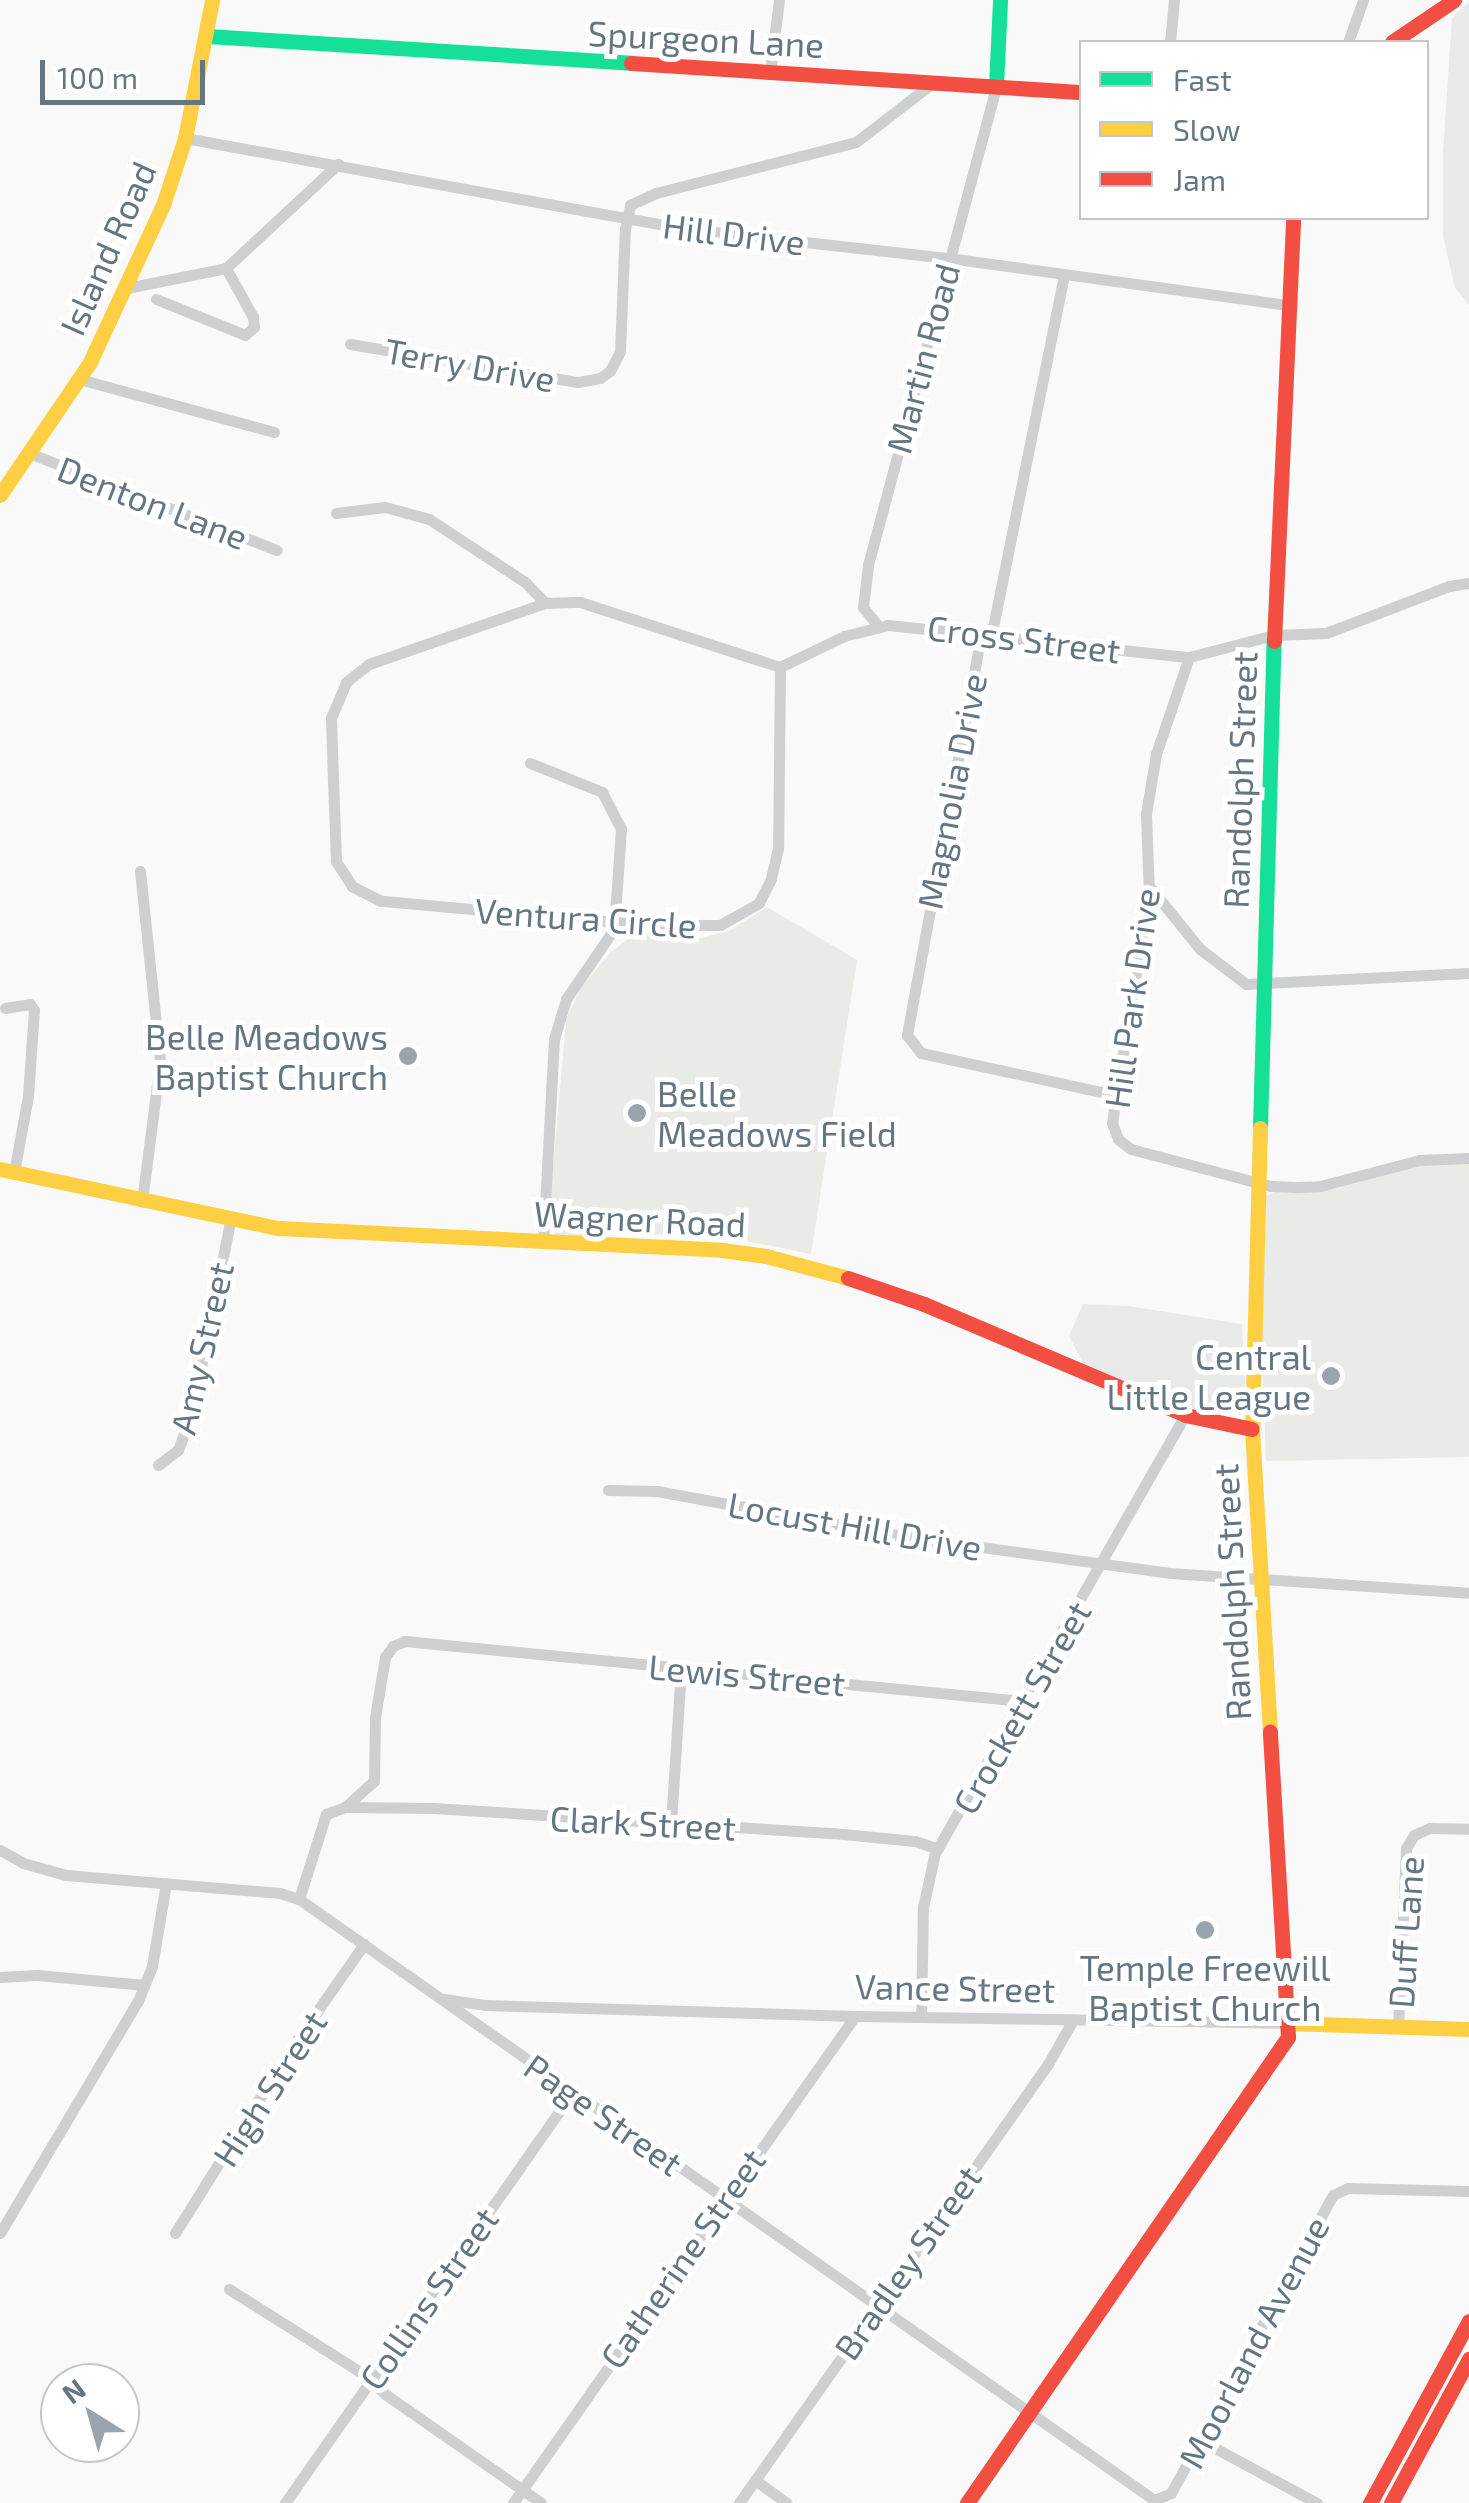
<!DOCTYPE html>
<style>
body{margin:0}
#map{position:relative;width:1469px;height:2503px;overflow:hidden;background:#f9f9f9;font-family:"Exo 2",sans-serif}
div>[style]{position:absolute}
.built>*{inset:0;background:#e8e9e9}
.green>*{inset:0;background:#e8ebe6}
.street>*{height:11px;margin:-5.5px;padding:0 5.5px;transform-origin:5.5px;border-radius:5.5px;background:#cecfd0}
.fast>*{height:15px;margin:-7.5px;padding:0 7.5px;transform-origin:7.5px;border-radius:7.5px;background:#16e098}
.slow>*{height:15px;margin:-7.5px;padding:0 7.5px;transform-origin:7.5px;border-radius:7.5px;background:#ffcf43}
.jam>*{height:15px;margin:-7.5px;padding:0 7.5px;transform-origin:7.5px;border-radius:7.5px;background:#f24e42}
.dots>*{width:28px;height:28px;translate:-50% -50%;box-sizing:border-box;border:5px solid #fff;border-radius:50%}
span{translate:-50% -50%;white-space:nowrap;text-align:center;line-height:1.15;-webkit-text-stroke:10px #fff;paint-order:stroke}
.street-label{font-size:35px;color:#657683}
.poi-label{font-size:35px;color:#657683}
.right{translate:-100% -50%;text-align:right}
.left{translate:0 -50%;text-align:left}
.legend{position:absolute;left:1079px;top:40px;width:350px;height:180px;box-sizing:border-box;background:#fff;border:2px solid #c1c8cd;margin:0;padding:12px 18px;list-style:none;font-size:30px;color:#657683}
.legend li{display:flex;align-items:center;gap:20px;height:50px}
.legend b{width:50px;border:2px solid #c1c8cd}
.north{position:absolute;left:40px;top:2363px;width:100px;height:100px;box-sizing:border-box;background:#fff;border:2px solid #c1c8cd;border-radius:50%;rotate:323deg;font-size:28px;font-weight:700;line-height:40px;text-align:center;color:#657683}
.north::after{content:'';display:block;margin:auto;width:35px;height:45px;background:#99a4ac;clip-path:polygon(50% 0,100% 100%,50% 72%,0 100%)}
.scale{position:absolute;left:40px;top:60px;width:165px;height:45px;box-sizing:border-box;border:5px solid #657683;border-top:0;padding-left:12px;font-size:30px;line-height:35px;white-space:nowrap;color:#657683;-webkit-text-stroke:8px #fff;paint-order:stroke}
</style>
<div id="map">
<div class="built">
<div style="clip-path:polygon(1469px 2px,1469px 305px,1455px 288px,1443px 236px,1443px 152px,1452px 18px)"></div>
<div style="clip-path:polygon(1083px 1304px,1128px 1306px,1242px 1324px,1245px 1385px,1236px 1402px,1213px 1413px,1195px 1413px,1083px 1363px,1069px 1336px)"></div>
</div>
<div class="green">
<div style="clip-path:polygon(767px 907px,857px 960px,811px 1254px,707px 1233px,558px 1237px,551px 1229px,550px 1204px,566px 1020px,581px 988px,610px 953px,631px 937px,647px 933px,697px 939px,729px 931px)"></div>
<div style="clip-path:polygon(1421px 1164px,1469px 1164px,1469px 1457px,1266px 1461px,1260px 1306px,1262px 1197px,1276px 1192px,1334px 1189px)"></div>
</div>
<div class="street">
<div style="left:1170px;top:42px;width:42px;rotate:-84.6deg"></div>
<div style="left:1348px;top:42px;width:45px;rotate:-70.3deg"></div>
<div style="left:770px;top:72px;width:73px;rotate:-82.9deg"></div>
<div style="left:185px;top:138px;width:503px;rotate:10.3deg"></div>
<div style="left:680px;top:228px;width:271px;rotate:6.4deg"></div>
<div style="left:949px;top:258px;width:342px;rotate:7.9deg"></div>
<div style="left:1064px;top:275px;width:358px;rotate:101.4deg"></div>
<div style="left:993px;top:626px;width:24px;rotate:125deg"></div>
<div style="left:979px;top:646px;width:396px;rotate:100.5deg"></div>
<div style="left:907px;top:1035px;width:23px;rotate:52deg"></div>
<div style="left:921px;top:1053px;width:199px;rotate:12.2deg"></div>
<div style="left:127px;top:288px;width:101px;rotate:-11.4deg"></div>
<div style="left:226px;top:268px;width:153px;rotate:-42.9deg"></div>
<div style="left:156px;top:299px;width:96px;rotate:22deg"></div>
<div style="left:245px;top:335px;width:12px;rotate:-42deg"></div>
<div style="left:254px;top:327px;width:10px;rotate:-96deg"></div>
<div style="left:253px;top:317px;width:56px;rotate:-118.9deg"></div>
<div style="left:350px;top:344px;width:231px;rotate:9.5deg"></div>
<div style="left:578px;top:382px;width:22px;rotate:-10deg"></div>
<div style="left:600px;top:378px;width:12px;rotate:-35deg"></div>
<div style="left:610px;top:371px;width:22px;rotate:-63deg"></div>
<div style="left:620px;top:351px;width:122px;rotate:-87.7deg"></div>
<div style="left:625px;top:229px;width:25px;rotate:-78deg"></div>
<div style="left:630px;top:205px;width:29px;rotate:-25deg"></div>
<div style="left:656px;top:193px;width:206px;rotate:-14.3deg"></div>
<div style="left:856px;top:142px;width:98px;rotate:-37.6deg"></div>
<div style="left:79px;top:379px;width:202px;rotate:15.2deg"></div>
<div style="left:29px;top:453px;width:266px;rotate:21.4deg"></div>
<div style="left:336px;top:513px;width:49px;rotate:-7deg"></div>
<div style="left:385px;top:507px;width:46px;rotate:15.3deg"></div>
<div style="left:429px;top:519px;width:115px;rotate:33.3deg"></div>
<div style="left:525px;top:582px;width:29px;rotate:46deg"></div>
<div style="left:580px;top:602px;width:210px;rotate:18deg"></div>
<div style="left:780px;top:667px;width:181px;rotate:90.6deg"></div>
<div style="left:778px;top:848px;width:32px;rotate:103deg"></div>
<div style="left:771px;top:879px;width:27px;rotate:117deg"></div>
<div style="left:759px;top:903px;width:45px;rotate:150.6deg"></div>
<div style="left:720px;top:925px;width:73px;rotate:180deg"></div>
<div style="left:647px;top:925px;width:267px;rotate:-174.8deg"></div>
<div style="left:381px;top:901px;width:33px;rotate:-153deg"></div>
<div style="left:352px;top:886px;width:30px;rotate:-123deg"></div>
<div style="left:336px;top:861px;width:80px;rotate:-92.1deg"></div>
<div style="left:333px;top:781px;width:63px;rotate:-91.8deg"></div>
<div style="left:331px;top:718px;width:39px;rotate:-67deg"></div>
<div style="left:346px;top:682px;width:29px;rotate:-38deg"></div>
<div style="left:369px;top:664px;width:186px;rotate:-19.1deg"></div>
<div style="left:545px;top:603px;width:35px;rotate:-2deg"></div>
<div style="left:879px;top:627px;width:26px;rotate:-129deg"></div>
<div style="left:863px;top:607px;width:42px;rotate:-83.2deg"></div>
<div style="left:868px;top:565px;width:496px;rotate:-75deg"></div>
<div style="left:1189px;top:657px;width:102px;rotate:108.8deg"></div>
<div style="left:1156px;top:754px;width:61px;rotate:99.5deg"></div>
<div style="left:1146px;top:814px;width:80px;rotate:87.9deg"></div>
<div style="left:1149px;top:894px;width:204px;rotate:99.3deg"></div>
<div style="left:1116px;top:1095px;width:28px;rotate:98deg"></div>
<div style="left:1112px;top:1123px;width:17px;rotate:69deg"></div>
<div style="left:1118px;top:1139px;width:16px;rotate:38deg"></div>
<div style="left:1131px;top:1149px;width:144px;rotate:14.9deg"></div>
<div style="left:1270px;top:1186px;width:27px;rotate:2deg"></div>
<div style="left:1297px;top:1187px;width:23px;rotate:-2deg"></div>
<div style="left:1320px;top:1186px;width:103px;rotate:-14.6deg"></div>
<div style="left:1420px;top:1160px;width:49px;rotate:-2.3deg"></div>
<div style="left:780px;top:667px;width:71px;rotate:-25.8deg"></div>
<div style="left:844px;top:636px;width:45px;rotate:-14deg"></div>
<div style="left:888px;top:625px;width:303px;rotate:6.1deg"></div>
<div style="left:1189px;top:657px;width:88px;rotate:-14.5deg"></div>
<div style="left:1274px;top:635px;width:52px;rotate:-2.2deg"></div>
<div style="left:1326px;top:633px;width:132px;rotate:-20.9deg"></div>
<div style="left:1449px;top:586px;width:20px;rotate:-9deg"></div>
<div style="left:530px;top:763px;width:78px;rotate:21.9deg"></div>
<div style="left:602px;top:792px;width:42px;rotate:62.8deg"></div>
<div style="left:621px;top:829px;width:100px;rotate:94deg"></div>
<div style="left:614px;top:929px;width:85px;rotate:124.4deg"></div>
<div style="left:566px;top:999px;width:42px;rotate:106.7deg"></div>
<div style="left:554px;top:1039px;width:203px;rotate:93.1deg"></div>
<div style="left:140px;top:871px;width:191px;rotate:84deg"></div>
<div style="left:160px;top:1061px;width:142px;rotate:97.3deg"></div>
<div style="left:1149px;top:886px;width:81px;rotate:51deg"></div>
<div style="left:1200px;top:949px;width:58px;rotate:37.3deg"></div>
<div style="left:1246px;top:984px;width:223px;rotate:-2.8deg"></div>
<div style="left:5px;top:1008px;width:25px;rotate:-9deg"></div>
<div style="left:30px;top:1004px;width:7px;rotate:56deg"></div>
<div style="left:34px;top:1010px;width:86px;rotate:94deg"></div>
<div style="left:28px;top:1096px;width:77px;rotate:100.4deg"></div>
<div style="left:158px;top:1465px;width:25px;rotate:-37deg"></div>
<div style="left:178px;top:1450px;width:40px;rotate:-69.8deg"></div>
<div style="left:192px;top:1412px;width:195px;rotate:-78.7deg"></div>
<div style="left:608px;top:1490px;width:49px;rotate:1.2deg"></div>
<div style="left:657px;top:1491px;width:255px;rotate:10.4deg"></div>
<div style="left:908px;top:1537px;width:264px;rotate:7.8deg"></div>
<div style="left:1170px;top:1573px;width:300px;rotate:3.8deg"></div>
<div style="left:345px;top:1807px;width:88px;rotate:0.7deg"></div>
<div style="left:433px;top:1808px;width:401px;rotate:3.6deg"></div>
<div style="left:833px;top:1833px;width:82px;rotate:5.6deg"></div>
<div style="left:915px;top:1841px;width:24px;rotate:19deg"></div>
<div style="left:671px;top:1823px;width:156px;rotate:-86.3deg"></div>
<div style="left:0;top:1850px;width:26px;rotate:29deg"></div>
<div style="left:23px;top:1863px;width:45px;rotate:15.6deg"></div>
<div style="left:66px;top:1875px;width:215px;rotate:4.8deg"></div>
<div style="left:280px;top:1893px;width:20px;rotate:18deg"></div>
<div style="left:299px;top:1899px;width:1045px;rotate:35.1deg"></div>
<div style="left:1154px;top:2500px;width:18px;rotate:-22deg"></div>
<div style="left:1171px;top:2493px;width:339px;rotate:-61.5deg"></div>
<div style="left:1333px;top:2195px;width:17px;rotate:-25deg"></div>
<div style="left:1348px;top:2188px;width:121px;rotate:1.4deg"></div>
<div style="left:299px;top:1899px;width:89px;rotate:-72.4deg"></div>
<div style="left:326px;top:1814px;width:20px;rotate:-20deg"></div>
<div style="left:345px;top:1807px;width:39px;rotate:-42deg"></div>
<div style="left:374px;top:1781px;width:64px;rotate:-89.1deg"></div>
<div style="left:375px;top:1717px;width:61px;rotate:-80.5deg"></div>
<div style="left:385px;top:1657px;width:14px;rotate:-54deg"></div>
<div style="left:393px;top:1646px;width:13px;rotate:-23deg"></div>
<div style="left:405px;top:1641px;width:621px;rotate:5.55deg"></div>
<div style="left:0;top:1977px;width:37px;rotate:-3deg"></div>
<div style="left:37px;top:1975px;width:108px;rotate:5.3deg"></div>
<div style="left:444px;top:1999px;width:41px;rotate:8.3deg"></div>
<div style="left:485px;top:2005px;width:370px;rotate:1.7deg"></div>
<div style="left:855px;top:2016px;width:432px;rotate:0.9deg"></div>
<div style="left:921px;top:2017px;width:110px;rotate:-89deg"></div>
<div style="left:923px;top:1907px;width:55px;rotate:-77.5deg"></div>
<div style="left:935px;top:1853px;width:504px;rotate:-60.28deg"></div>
<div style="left:1398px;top:2027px;width:179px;rotate:-87.4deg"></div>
<div style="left:1406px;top:1848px;width:15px;rotate:-58deg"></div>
<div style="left:1414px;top:1835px;width:17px;rotate:-24deg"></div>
<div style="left:1430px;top:1828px;width:39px;rotate:1deg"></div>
<div style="left:0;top:2233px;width:270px;rotate:-59.3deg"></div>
<div style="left:138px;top:2001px;width:38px;rotate:-68deg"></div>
<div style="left:152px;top:1966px;width:84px;rotate:-80.4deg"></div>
<div style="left:175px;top:2233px;width:213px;rotate:-57.9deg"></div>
<div style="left:288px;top:2053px;width:133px;rotate:-55.1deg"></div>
<div style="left:229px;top:2289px;width:157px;rotate:32.3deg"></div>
<div style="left:362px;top:2373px;width:31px;rotate:42deg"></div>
<div style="left:385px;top:2394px;width:190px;rotate:34.9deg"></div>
<div style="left:1200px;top:2440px;width:133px;rotate:28.3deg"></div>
<div style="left:755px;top:2480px;width:39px;rotate:36deg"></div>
<div style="left:285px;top:2503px;width:500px;rotate:-55.01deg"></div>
<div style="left:513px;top:2503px;width:595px;rotate:-54.92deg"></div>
<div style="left:739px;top:2503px;width:537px;rotate:-54.86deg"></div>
<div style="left:1048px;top:2064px;width:51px;rotate:-60.4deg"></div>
</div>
<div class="fast">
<div style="left:207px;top:36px;width:425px;rotate:3.6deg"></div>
<div style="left:996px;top:86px;width:86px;rotate:-87.3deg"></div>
<div style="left:1260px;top:1128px;width:487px;rotate:-88.4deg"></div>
</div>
<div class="slow">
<div style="left:0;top:495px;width:161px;rotate:-55.9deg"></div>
<div style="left:90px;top:362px;width:173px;rotate:-65.1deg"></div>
<div style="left:163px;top:205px;width:71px;rotate:-71.8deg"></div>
<div style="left:185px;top:138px;width:141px;rotate:-78.9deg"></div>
<div style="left:1260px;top:1128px;width:301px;rotate:91.5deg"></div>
<div style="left:1252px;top:1429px;width:304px;rotate:86.6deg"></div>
<div style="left:0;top:1169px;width:284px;rotate:12deg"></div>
<div style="left:278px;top:1228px;width:445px;rotate:2.8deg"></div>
<div style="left:722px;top:1250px;width:44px;rotate:7.8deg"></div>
<div style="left:766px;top:1256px;width:85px;rotate:15deg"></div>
<div style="left:1287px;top:2023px;width:182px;rotate:1.9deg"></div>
</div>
<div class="jam">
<div style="left:1392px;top:42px;width:75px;rotate:-34.1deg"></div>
<div style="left:631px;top:63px;width:452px;rotate:3.7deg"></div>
<div style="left:1274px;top:641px;width:423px;rotate:-87.4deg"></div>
<div style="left:848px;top:1278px;width:80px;rotate:18.9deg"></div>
<div style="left:924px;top:1304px;width:284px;rotate:23deg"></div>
<div style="left:1185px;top:1415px;width:68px;rotate:11.8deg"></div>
<div style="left:967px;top:2503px;width:566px;rotate:-55.44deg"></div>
<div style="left:1288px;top:2037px;width:306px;rotate:-93.4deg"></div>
<div style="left:1370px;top:2503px;width:207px;rotate:-61.5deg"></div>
<div style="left:1391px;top:2503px;width:164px;rotate:-61.6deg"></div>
</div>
<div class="dots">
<div style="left:408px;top:1056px;background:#99a4ac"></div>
<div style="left:637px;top:1113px;background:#99a4ac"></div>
<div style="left:1331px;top:1376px;background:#99a4ac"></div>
<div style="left:1205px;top:1930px;background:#99a4ac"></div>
</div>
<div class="street-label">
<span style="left:706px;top:38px;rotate:3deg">Spurgeon Lane</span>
<span style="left:734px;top:233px;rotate:7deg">Hill Drive</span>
<span style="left:107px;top:248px;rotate:-66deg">Island Road</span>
<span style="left:922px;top:358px;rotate:-75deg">Martin Road</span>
<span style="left:470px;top:364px;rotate:10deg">Terry Drive</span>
<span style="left:153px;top:502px;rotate:21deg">Denton Lane</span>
<span style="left:1024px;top:638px;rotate:7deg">Cross Street</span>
<span style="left:1239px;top:780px;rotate:-88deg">Randolph Street</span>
<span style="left:951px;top:791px;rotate:-79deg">Magnolia Drive</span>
<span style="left:586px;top:917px;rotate:4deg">Ventura Circle</span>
<span style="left:1131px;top:998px;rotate:-82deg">Hill Park Drive</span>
<span style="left:640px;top:1218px;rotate:3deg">Wagner Road</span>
<span style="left:201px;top:1348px;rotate:-77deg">Amy Street</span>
<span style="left:855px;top:1525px;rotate:10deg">Locust Hill Drive</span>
<span style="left:1231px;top:1592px;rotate:-93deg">Randolph Street</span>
<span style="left:747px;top:1674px;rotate:5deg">Lewis Street</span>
<span style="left:1021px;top:1707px;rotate:-60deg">Crockett Street</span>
<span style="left:643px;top:1822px;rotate:3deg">Clark Street</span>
<span style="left:1405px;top:1932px;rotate:-86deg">Duff Lane</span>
<span style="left:955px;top:1987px;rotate:1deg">Vance Street</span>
<span style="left:269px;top:2088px;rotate:-57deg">High Street</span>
<span style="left:604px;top:2114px;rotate:35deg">Page Street</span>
<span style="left:682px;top:2258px;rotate:-55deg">Catherine Street</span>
<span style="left:907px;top:2262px;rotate:-55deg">Bradley Street</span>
<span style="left:428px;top:2298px;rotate:-55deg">Collins Street</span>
<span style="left:1253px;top:2342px;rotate:-62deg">Moorland Avenue</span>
</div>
<div class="poi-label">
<span class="right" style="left:388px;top:1056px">Belle Meadows<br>Baptist Church</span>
<span class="left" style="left:657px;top:1113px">Belle<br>Meadows Field</span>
<span class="right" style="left:1311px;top:1376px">Central<br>Little League</span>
<span style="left:1205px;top:1987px">Temple Freewill<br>Baptist Church</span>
</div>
<ul class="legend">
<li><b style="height:12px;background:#16e098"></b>Fast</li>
<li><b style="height:12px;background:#ffcf43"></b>Slow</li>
<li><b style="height:12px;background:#f24e42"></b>Jam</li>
</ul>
<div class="north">N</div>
<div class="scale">100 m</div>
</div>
